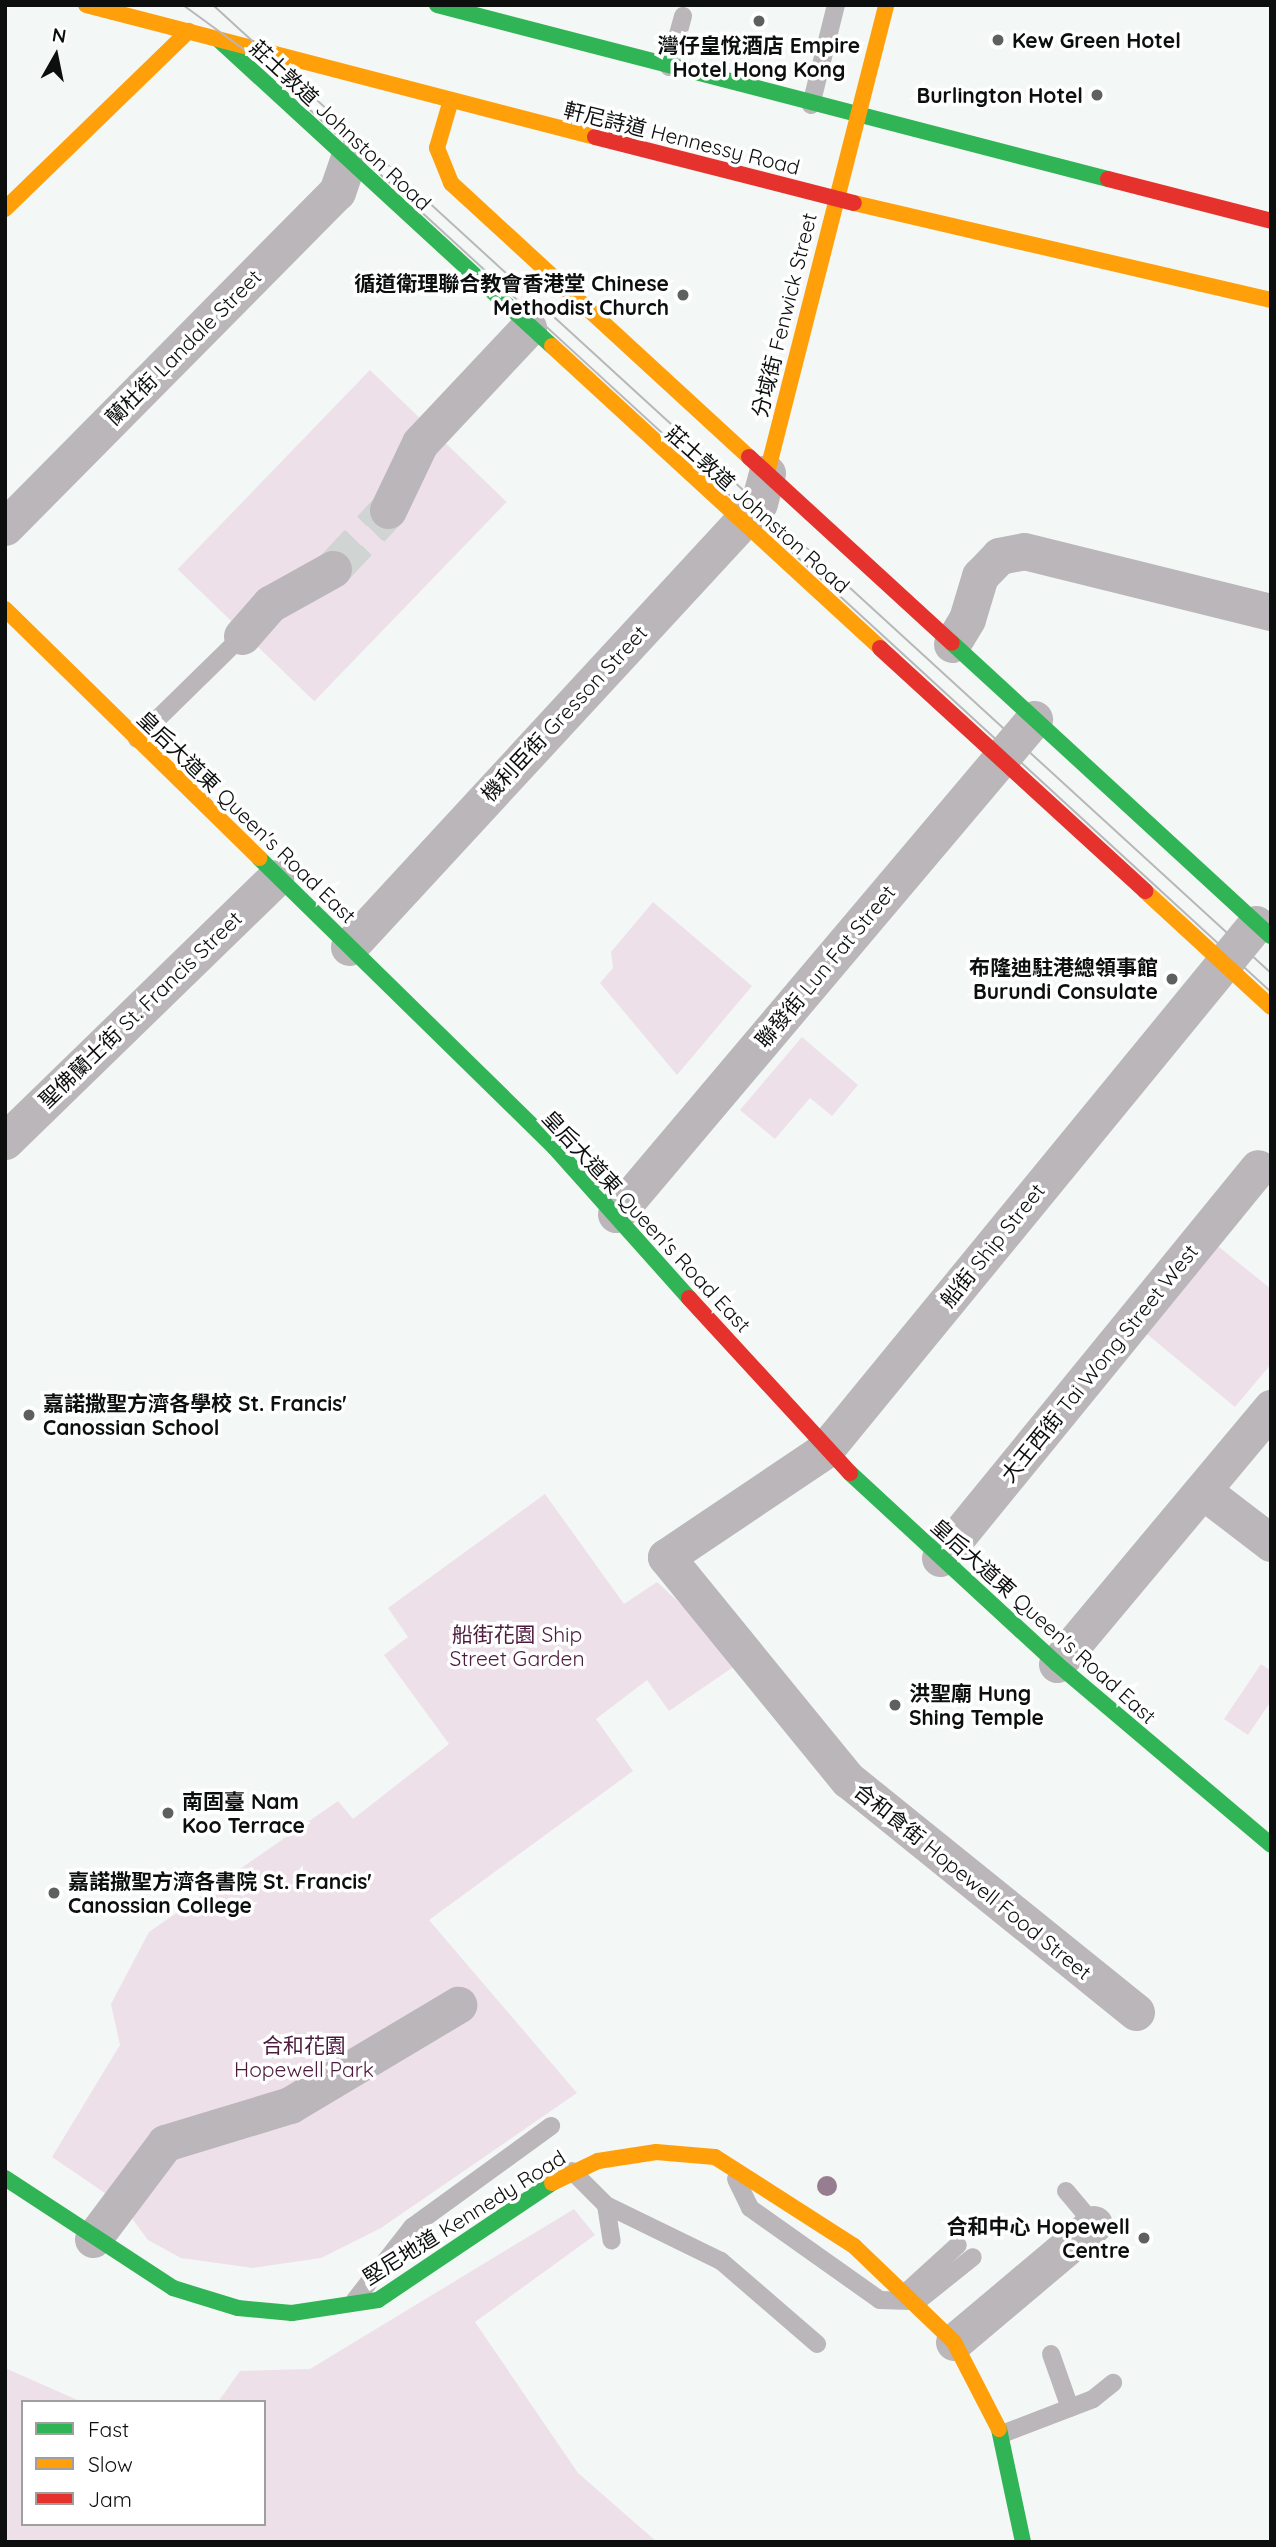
<!DOCTYPE html>
<meta charset="utf-8">
<style>
body{margin:0}
#map{position:relative;width:1276px;height:2547px;overflow:hidden;background:#f3f7f5;font-family:Quicksand,"Noto Sans TC",sans-serif}
div>[style]{position:absolute}
.green>*{inset:0;background:#eee0e9;transform-origin:0 0}
.street-tunnel>*{height:37px;margin-top:-18.5px;transform-origin:0;background:repeating-linear-gradient(90deg,#d0d4d2 0 37px,transparent 0 55px)}
.lane>*{height:18px;margin:-9px;padding:0 9px;transform-origin:9px;border-radius:9px;background:#bab6b9}
.street>*{height:37px;margin:-18.5px;padding:0 18.5px;transform-origin:18.5px;border-radius:18.5px;background:#bab6b9}
.fast>*{height:16px;margin:-8px;padding:0 8px;transform-origin:8px;border-radius:8px;background:#30b455}
.slow>*{height:16px;margin:-8px;padding:0 8px;transform-origin:8px;border-radius:8px;background:#ff9f0a}
.jam>*{height:16px;margin:-8px;padding:0 8px;transform-origin:8px;border-radius:8px;background:#e5322d}
.tram>*{height:2px;margin:-1px;padding:0 1px;transform-origin:1px;border-radius:1px;background:#b8b7b9}
.trees>*{width:20px;height:20px;margin:-10px;border-radius:50%;background:#977d90}
.dots>*{width:19px;height:19px;translate:-50% -50%;box-sizing:border-box;border:4px solid #fff;border-radius:50%}
span{translate:-50% -50%;white-space:nowrap;text-align:center;line-height:1.15;-webkit-text-stroke:7px #fff;paint-order:stroke}
.poi-label{font-size:21px;color:#0d0f0e;font-weight:700}
.left{translate:0 -50%;text-align:left}
.right{translate:-100% -50%;text-align:right}
.street-label{font-size:21px;color:#0d0f0e}
.park-label{font-size:21px;color:#4c1a3d}
.frame{position:absolute;inset:0;border:7px solid #0d0f0e;pointer-events:none}
.legend{position:absolute;left:21px;top:2400px;width:245px;height:126px;box-sizing:border-box;background:#fff;border:2px solid #9e9f9f;margin:0;padding:9px 12px;list-style:none;font-size:21px;color:#0d0f0e}
.legend li{display:flex;align-items:center;gap:14px;height:35px}
.legend b{width:35px;border:2px solid #9e9f9f}
.north{position:absolute;left:21px;top:21px;width:70px;height:70px;-webkit-text-stroke:5px #fff;paint-order:stroke;rotate:9deg;font-size:19px;font-weight:700;line-height:28px;text-align:center;color:#0d0f0e}
.north::after{content:'';display:block;margin:auto;width:24px;height:32px;background:#0d0f0e;clip-path:polygon(50% 0,100% 100%,50% 72%,0 100%)}
</style>
<div id="map">
<div class="green">
<div style="left:370px;top:370px;width:190px;height:277px;rotate:44deg"></div>
<div style="clip-path:polygon(653px 902px,752px 986px,677px 1075px,600px 983px,613px 968px,611px 952px)"></div>
<div style="clip-path:polygon(802px 1037px,858px 1085px,832px 1116px,810px 1098px,775px 1139px,740px 1110px)"></div>
<div style="clip-path:polygon(1214px 1243px,1271px 1289px,1271px 1364px,1235px 1407px,1142px 1330px)"></div>
<div style="clip-path:polygon(545px 1494px,624px 1604px,657px 1582px,742px 1661px,669px 1711px,647px 1680px,596px 1719px,633px 1771px,429px 1920px,577px 2093px,381px 2228px,321px 2258px,253px 2268px,181px 2258px,148px 2240px,121px 2204px,52px 2157px,120px 2045px,111px 2004px,149px 1932px,338px 1801px,353px 1819px,449px 1744px,384px 1655px,408px 1637px,388px 1608px)"></div>
<div style="clip-path:polygon(1261px 1664px,1271px 1671px,1271px 1701px,1248px 1735px,1224px 1719px)"></div>
<div style="clip-path:polygon(574px 2209px,595px 2235px,475px 2322px,578px 2473px,657px 2542px,5px 2542px,5px 2368px,82px 2402px,23px 2402px,23px 2524px,264px 2524px,264px 2402px,218px 2402px,240px 2371px,310px 2369px)"></div>
</div>
<div class="street-tunnel">
<div style="left:333px;top:569px;width:81px;rotate:-47deg"></div>
</div>
<div class="lane">
<div style="left:669px;top:67px;width:53px;rotate:-74.6deg"></div>
<div style="left:811px;top:105px;width:103px;rotate:-76deg"></div>
<div style="left:137px;top:739px;width:147px;rotate:-44.4deg"></div>
<div style="left:572px;top:2171px;width:48px;rotate:45deg"></div>
<div style="left:606px;top:2205px;width:128px;rotate:26deg"></div>
<div style="left:721px;top:2261px;width:127px;rotate:40.8deg"></div>
<div style="left:736px;top:2179px;width:32px;rotate:64deg"></div>
<div style="left:750px;top:2208px;width:159px;rotate:35.3deg"></div>
<div style="left:880px;top:2300px;width:38px;rotate:2deg"></div>
<div style="left:918px;top:2301px;width:70px;rotate:-38.7deg"></div>
<div style="left:1066px;top:2191px;width:50px;rotate:49.9deg"></div>
<div style="left:606px;top:2205px;width:36px;rotate:81deg"></div>
<div style="left:903px;top:2295px;width:74px;rotate:-42.3deg"></div>
<div style="left:355px;top:2300px;width:93px;rotate:-52deg"></div>
<div style="left:412px;top:2227px;width:172px;rotate:-36deg"></div>
<div style="left:1051px;top:2354px;width:57px;rotate:70.6deg"></div>
<div style="left:1002px;top:2434px;width:97px;rotate:-21deg"></div>
<div style="left:1093px;top:2399px;width:26px;rotate:-39deg"></div>
</div>
<div class="street">
<div style="left:388px;top:510px;width:74px;rotate:-64.5deg"></div>
<div style="left:420px;top:443px;width:158px;rotate:-46.8deg"></div>
<div style="left:5px;top:527px;width:472px;rotate:-45.3deg"></div>
<div style="left:337px;top:192px;width:34px;rotate:-71deg"></div>
<div style="left:242px;top:636px;width:43px;rotate:-48.8deg"></div>
<div style="left:270px;top:604px;width:72px;rotate:-29.1deg"></div>
<div style="left:952px;top:644px;width:29px;rotate:-59deg"></div>
<div style="left:967px;top:619px;width:45px;rotate:-73.2deg"></div>
<div style="left:980px;top:576px;width:28px;rotate:-46deg"></div>
<div style="left:999px;top:556px;width:25px;rotate:-11deg"></div>
<div style="left:1024px;top:551px;width:254px;rotate:13.9deg"></div>
<div style="left:349px;top:947px;width:604px;rotate:-47.28deg"></div>
<div style="left:759px;top:503px;width:31px;rotate:-75deg"></div>
<div style="left:5px;top:1141px;width:377px;rotate:-44.2deg"></div>
<div style="left:616px;top:1214px;width:648px;rotate:-49.82deg"></div>
<div style="left:1203px;top:1491px;width:86px;rotate:37.4deg"></div>
<div style="left:940px;top:1558px;width:503px;rotate:-50.81deg"></div>
<div style="left:1057px;top:1664px;width:334px;rotate:-50.1deg"></div>
<div style="left:1136px;top:2012px;width:370px;rotate:-141.1deg"></div>
<div style="left:848px;top:1780px;width:288px;rotate:-129.2deg"></div>
<div style="left:666px;top:1557px;width:192px;rotate:-33.9deg"></div>
<div style="left:825px;top:1450px;width:680px;rotate:-50.67deg"></div>
<div style="left:93px;top:2239px;width:120px;rotate:-53.1deg"></div>
<div style="left:165px;top:2143px;width:131px;rotate:-16.9deg"></div>
<div style="left:290px;top:2105px;width:196px;rotate:-30.8deg"></div>
<div style="left:954px;top:2342px;width:183px;rotate:-40.1deg"></div>
</div>
<div class="fast">
<div style="left:437px;top:5px;width:693px;rotate:14.54deg"></div>
<div style="left:219px;top:40px;width:452px;rotate:42.6deg"></div>
<div style="left:952px;top:643px;width:433px;rotate:42.6deg"></div>
<div style="left:259px;top:858px;width:413px;rotate:44.4deg"></div>
<div style="left:554px;top:1147px;width:203px;rotate:48.2deg"></div>
<div style="left:850px;top:1473px;width:282px;rotate:42.7deg"></div>
<div style="left:1057px;top:1664px;width:280px;rotate:40.2deg"></div>
<div style="left:5px;top:2178px;width:201px;rotate:33.2deg"></div>
<div style="left:173px;top:2288px;width:68px;rotate:17.1deg"></div>
<div style="left:238px;top:2308px;width:54px;rotate:5.3deg"></div>
<div style="left:292px;top:2313px;width:87px;rotate:-8.6deg"></div>
<div style="left:378px;top:2300px;width:210px;rotate:-33.9deg"></div>
<div style="left:999px;top:2429px;width:116px;rotate:78deg"></div>
</div>
<div class="slow">
<div style="left:86px;top:5px;width:526px;rotate:14.54deg"></div>
<div style="left:451px;top:100px;width:50px;rotate:106.3deg"></div>
<div style="left:437px;top:148px;width:38px;rotate:68deg"></div>
<div style="left:451px;top:183px;width:405px;rotate:42.6deg"></div>
<div style="left:854px;top:203px;width:428px;rotate:13.1deg"></div>
<div style="left:5px;top:209px;width:256px;rotate:-44.1deg"></div>
<div style="left:552px;top:346px;width:446px;rotate:42.6deg"></div>
<div style="left:767px;top:473px;width:483px;rotate:-75.7deg"></div>
<div style="left:5px;top:609px;width:356px;rotate:44.4deg"></div>
<div style="left:1145px;top:891px;width:171px;rotate:42.6deg"></div>
<div style="left:552px;top:2183px;width:51px;rotate:-25.6deg"></div>
<div style="left:598px;top:2161px;width:59px;rotate:-8.8deg"></div>
<div style="left:656px;top:2152px;width:59px;rotate:4.8deg"></div>
<div style="left:715px;top:2157px;width:165px;rotate:32.6deg"></div>
<div style="left:854px;top:2246px;width:139px;rotate:43.8deg"></div>
<div style="left:954px;top:2342px;width:98px;rotate:62.7deg"></div>
</div>
<div class="jam">
<div style="left:595px;top:137px;width:267px;rotate:14.3deg"></div>
<div style="left:1108px;top:179px;width:168px;rotate:14.4deg"></div>
<div style="left:749px;top:457px;width:275px;rotate:42.5deg"></div>
<div style="left:880px;top:648px;width:360px;rotate:42.5deg"></div>
<div style="left:689px;top:1298px;width:238px;rotate:47.4deg"></div>
</div>
<div class="tram">
<div style="left:183px;top:5px;width:78px;rotate:36.1deg"></div>
<div style="left:246px;top:51px;width:1391px;rotate:42.55deg"></div>
<div style="left:213px;top:5px;width:1434px;rotate:42.46deg"></div>
</div>
<div class="trees">
<div style="left:827px;top:2186px"></div>
</div>
<div class="dots">
<div style="left:759px;top:21px;background:#5e605f"></div>
<div style="left:998px;top:40px;background:#5e605f"></div>
<div style="left:1097px;top:95px;background:#5e605f"></div>
<div style="left:683px;top:295px;background:#5e605f"></div>
<div style="left:1172px;top:979px;background:#5e605f"></div>
<div style="left:29px;top:1415px;background:#5e605f"></div>
<div style="left:895px;top:1705px;background:#5e605f"></div>
<div style="left:168px;top:1813px;background:#5e605f"></div>
<div style="left:54px;top:1893px;background:#5e605f"></div>
<div style="left:1144px;top:2238px;background:#5e605f"></div>
</div>
<div class="poi-label">
<span class="left" style="left:1012px;top:40px">Kew Green Hotel</span>
<span style="left:759px;top:57px">灣仔皇悅酒店 Empire<br>Hotel Hong Kong</span>
<span class="right" style="left:1083px;top:95px">Burlington Hotel</span>
<span class="right" style="left:669px;top:295px">循道衛理聯合教會香港堂 Chinese<br>Methodist Church</span>
<span class="right" style="left:1158px;top:979px">布隆迪駐港總領事館<br>Burundi Consulate</span>
<span class="left" style="left:43px;top:1415px">嘉諾撒聖方濟各學校 St. Francis'<br>Canossian School</span>
<span class="left" style="left:909px;top:1705px">洪聖廟 Hung<br>Shing Temple</span>
<span class="left" style="left:182px;top:1813px">南固臺 Nam<br>Koo Terrace</span>
<span class="left" style="left:68px;top:1893px">嘉諾撒聖方濟各書院 St. Francis'<br>Canossian College</span>
<span class="right" style="left:1130px;top:2238px">合和中心 Hopewell<br>Centre</span>
</div>
<div class="street-label">
<span style="left:341px;top:125px;rotate:43deg">莊士敦道 Johnston Road</span>
<span style="left:682px;top:138px;rotate:14deg">軒尼詩道 Hennessy Road</span>
<span style="left:784px;top:315px;rotate:-76deg">分域街 Fenwick Street</span>
<span style="left:183px;top:347px;rotate:-45deg">蘭杜街 Landale Street</span>
<span style="left:758px;top:509px;rotate:42deg">莊士敦道 Johnston Road</span>
<span style="left:564px;top:713px;rotate:-47deg">機利臣街 Gresson Street</span>
<span style="left:247px;top:817px;rotate:44deg">皇后大道東 Queen's Road East</span>
<span style="left:825px;top:966px;rotate:-50deg">聯發街 Lun Fat Street</span>
<span style="left:140px;top:1009px;rotate:-44deg">聖佛蘭士街 St. Francis Street</span>
<span style="left:647px;top:1221px;rotate:47deg">皇后大道東 Queen's Road East</span>
<span style="left:992px;top:1245px;rotate:-51deg">船街 Ship Street</span>
<span style="left:1099px;top:1363px;rotate:-51deg">大王西街 Tai Wong Street West</span>
<span style="left:1044px;top:1621px;rotate:42deg">皇后大道東 Queen's Road East</span>
<span style="left:973px;top:1881px;rotate:39deg">合和食街 Hopewell Food Street</span>
<span style="left:464px;top:2217px;rotate:-32deg">堅尼地道 Kennedy Road</span>
</div>
<div class="park-label">
<span style="left:517px;top:1646px">船街花園 Ship<br>Street Garden</span>
<span style="left:304px;top:2057px">合和花園<br>Hopewell Park</span>
</div>
<div class="frame"></div>
<ul class="legend">
<li><b style="height:9px;background:#30b455"></b>Fast</li>
<li><b style="height:9px;background:#ff9f0a"></b>Slow</li>
<li><b style="height:9px;background:#e5322d"></b>Jam</li>
</ul>
<div class="north">N</div>
</div>
